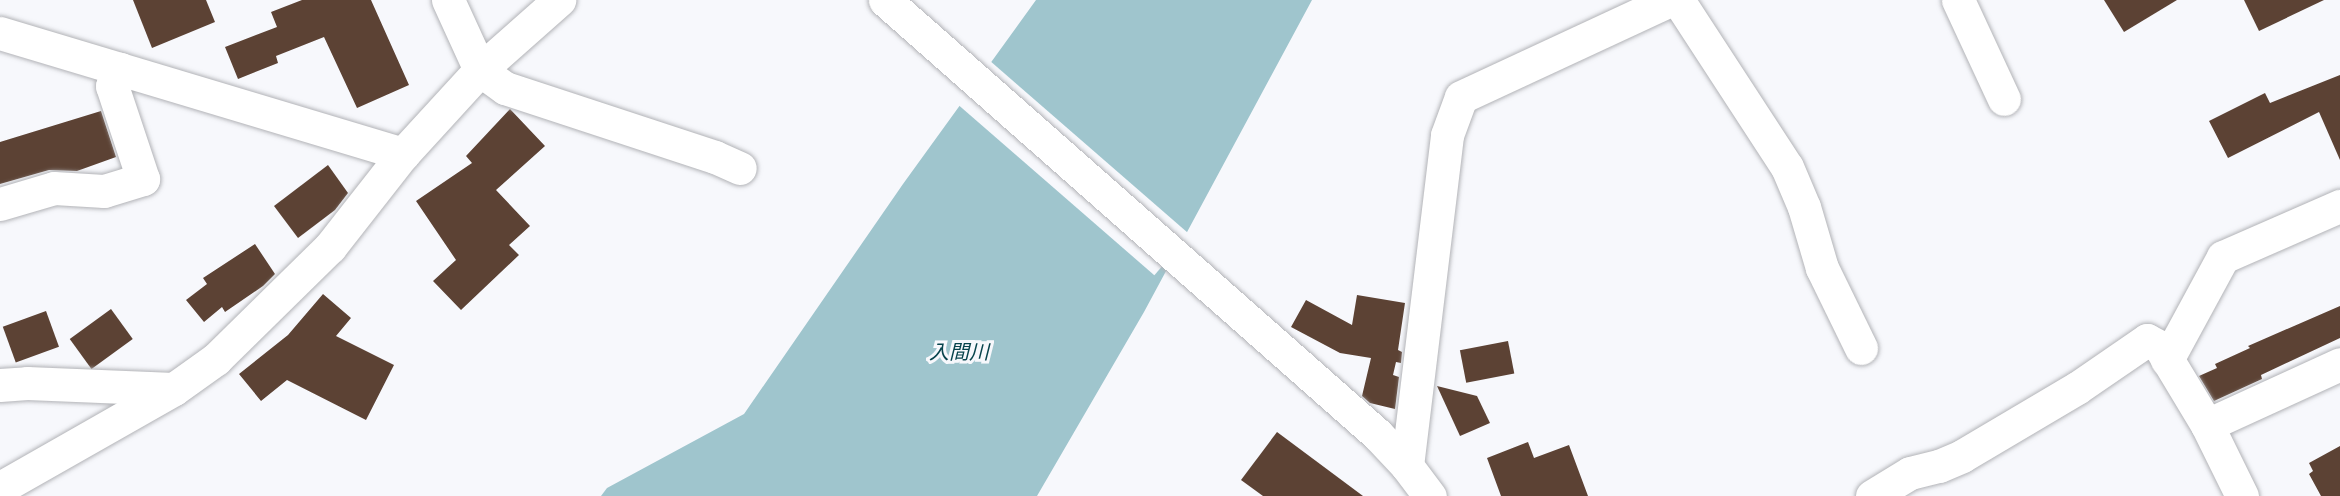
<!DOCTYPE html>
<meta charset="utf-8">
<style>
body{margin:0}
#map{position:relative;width:2340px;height:496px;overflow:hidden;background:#f7f8fc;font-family:Mulish,"Noto Sans JP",sans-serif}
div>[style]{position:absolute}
.water>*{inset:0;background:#9fc5cd}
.pier>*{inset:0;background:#f7f8fc;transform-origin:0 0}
.building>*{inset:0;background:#5c4234;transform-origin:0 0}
.roads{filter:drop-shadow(0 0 2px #b2b3b7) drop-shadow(0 0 2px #b2b3b7)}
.minor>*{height:33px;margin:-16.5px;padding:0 16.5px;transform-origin:16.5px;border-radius:16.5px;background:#fff}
span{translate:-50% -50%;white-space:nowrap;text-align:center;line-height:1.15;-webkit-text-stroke:6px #f7f8fc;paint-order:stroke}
.water-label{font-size:20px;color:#08444d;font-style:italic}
</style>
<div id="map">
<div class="water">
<div style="clip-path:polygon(1036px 0,1312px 0,1144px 312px,1037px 496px,601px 496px,607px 488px,744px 414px,903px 184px)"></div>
</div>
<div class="pier">
<div style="left:989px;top:60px;width:266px;height:54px;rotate:41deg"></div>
</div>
<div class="building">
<div style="clip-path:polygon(133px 0,206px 0,215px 22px,152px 48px)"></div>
<div style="clip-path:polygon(302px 0,371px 0,409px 85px,357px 108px,324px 37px,276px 56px,278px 63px,238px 79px,225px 47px,277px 27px,271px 12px)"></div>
<div style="clip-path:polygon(2104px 0,2177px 0,2124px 32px)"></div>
<div style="clip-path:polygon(2244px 0,2324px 0,2259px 31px)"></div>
<div style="clip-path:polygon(2340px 75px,2340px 160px,2319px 112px,2228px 158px,2209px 121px,2265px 93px,2270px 103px)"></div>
<div style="clip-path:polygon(510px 109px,545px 146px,496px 190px,530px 226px,509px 245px,519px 255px,461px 310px,433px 281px,456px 260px,416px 201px,472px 163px,466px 156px)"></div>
<div style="clip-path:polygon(101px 111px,116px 157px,77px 171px,49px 170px,0 184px,0 142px)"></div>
<div style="clip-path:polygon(328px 165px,348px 193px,335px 210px,298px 238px,274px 206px)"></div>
<div style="clip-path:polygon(255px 244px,275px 274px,263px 286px,225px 312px,222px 307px,204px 322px,186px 300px,207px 284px,203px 278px)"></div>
<div style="clip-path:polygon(323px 294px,351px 318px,336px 336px,394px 365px,366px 420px,287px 380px,261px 401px,239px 374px,288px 335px)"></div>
<div style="clip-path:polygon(1357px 295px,1405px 303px,1398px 350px,1402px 352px,1401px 363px,1396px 362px,1393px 375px,1399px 377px,1395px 409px,1370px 403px,1362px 396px,1371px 358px,1340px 353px,1291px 327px,1306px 300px,1352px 325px)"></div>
<div style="clip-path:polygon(2340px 306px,2340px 338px,2261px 375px,2262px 379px,2214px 401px,2199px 376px,2217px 368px,2215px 364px,2250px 348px,2248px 346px)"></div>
<div style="left:111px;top:309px;width:37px;height:51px;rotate:54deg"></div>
<div style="left:46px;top:311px;width:38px;height:46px;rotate:70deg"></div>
<div style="left:1508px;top:341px;width:33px;height:49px;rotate:79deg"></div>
<div style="clip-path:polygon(1437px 386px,1477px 396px,1490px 423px,1460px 436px)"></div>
<div style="clip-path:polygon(1277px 432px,1363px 496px,1263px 496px,1241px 480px)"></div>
<div style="clip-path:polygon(1528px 442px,1534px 458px,1569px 445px,1588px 496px,1501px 496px,1487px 458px)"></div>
<div style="clip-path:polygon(2340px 446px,2340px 496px,2321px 496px,2309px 474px,2313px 471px,2309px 463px)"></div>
</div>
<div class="roads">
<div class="minor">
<div style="left:448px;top:0;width:77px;rotate:65.4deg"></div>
<div style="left:480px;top:70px;width:31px;rotate:36deg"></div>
<div style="left:505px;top:88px;width:221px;rotate:18.2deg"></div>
<div style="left:715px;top:157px;width:27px;rotate:24deg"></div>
<div style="left:885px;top:0;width:656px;rotate:41.42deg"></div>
<div style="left:1377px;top:434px;width:44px;rotate:46.8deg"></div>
<div style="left:1407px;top:466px;width:38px;rotate:53deg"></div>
<div style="left:1678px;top:0;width:199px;rotate:56.9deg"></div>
<div style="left:1787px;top:167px;width:43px;rotate:67deg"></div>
<div style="left:1804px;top:207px;width:64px;rotate:73.6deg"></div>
<div style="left:1822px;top:268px;width:89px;rotate:64deg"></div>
<div style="left:1958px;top:0;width:109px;rotate:65.1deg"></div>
<div style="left:0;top:33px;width:421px;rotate:16.7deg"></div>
<div style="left:0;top:204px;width:56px;rotate:-16.5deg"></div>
<div style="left:54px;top:188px;width:50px;rotate:3.4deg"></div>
<div style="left:104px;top:191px;width:41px;rotate:-17.1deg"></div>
<div style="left:143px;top:179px;width:98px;rotate:-108.4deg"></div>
<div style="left:112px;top:86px;width:19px;rotate:-65deg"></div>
<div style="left:2167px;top:360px;width:117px;rotate:-61.5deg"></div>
<div style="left:2223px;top:257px;width:128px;rotate:-23.6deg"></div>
<div style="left:0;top:385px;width:27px;rotate:-4deg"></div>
<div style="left:27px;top:383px;width:147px;rotate:2.3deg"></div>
<div style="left:1407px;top:466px;width:333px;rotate:-83.1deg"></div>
<div style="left:1447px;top:135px;width:40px;rotate:-69.8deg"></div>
<div style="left:1461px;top:97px;width:230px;rotate:-24.9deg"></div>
<div style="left:0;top:488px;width:200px;rotate:-29.6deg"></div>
<div style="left:174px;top:389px;width:52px;rotate:-35.5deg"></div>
<div style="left:216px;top:359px;width:160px;rotate:-44.5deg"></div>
<div style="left:330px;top:247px;width:118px;rotate:-51.9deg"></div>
<div style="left:403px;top:154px;width:114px;rotate:-47.5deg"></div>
<div style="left:480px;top:70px;width:106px;rotate:-41.5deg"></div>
<div style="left:1872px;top:496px;width:44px;rotate:-31.2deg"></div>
<div style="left:1910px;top:473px;width:30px;rotate:-14deg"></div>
<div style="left:1939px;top:466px;width:25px;rotate:-23deg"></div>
<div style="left:1962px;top:456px;width:134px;rotate:-30.6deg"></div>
<div style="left:2077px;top:388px;width:85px;rotate:-34.4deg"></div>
<div style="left:2147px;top:340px;width:15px;rotate:28deg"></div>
<div style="left:2160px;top:347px;width:91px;rotate:58.9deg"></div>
<div style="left:2242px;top:496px;width:79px;rotate:-116.2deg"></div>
<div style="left:2207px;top:425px;width:146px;rotate:-24.6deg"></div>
</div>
</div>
<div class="water-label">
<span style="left:959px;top:351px">入間川</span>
</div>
</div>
